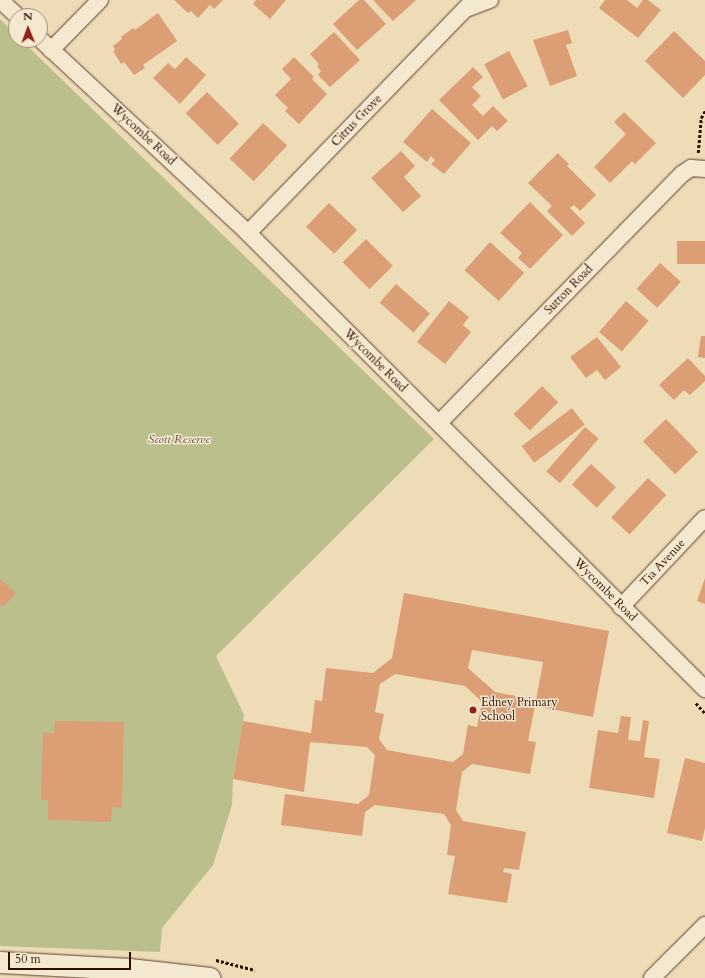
<!DOCTYPE html>
<style>
body{margin:0}
#map{position:relative;width:705px;height:978px;overflow:hidden;background:#eedcb7;font-family:Cardo,serif}
div>[style]{position:absolute}
.green>*{inset:0;background:#bbbf8c}
.building>*{inset:0;background:#dc9e75;transform-origin:0 0}
.path>*{height:2.5px;margin-top:-1.25px;transform-origin:0;background:repeating-linear-gradient(90deg,#2d0e01 0 3px,transparent 0 5px)}
.roads{filter:drop-shadow(0 0 1px #5d422e) drop-shadow(0 0 1px #5d422e)}
.minor>*{height:16px;margin:-8px;padding:0 8px;transform-origin:8px;border-radius:8px;background:#f4e8d0}
.tertiary>*{height:21px;margin:-10.5px;padding:0 10.5px;transform-origin:10.5px;border-radius:10.5px;background:#f4e8d0}
.dots>*{width:11px;height:11px;translate:-50% -50%;box-sizing:border-box;border:2px solid #f4e8d0;border-radius:50%}
span{translate:-50% -50%;white-space:nowrap;text-align:center;line-height:1.15;-webkit-text-stroke:3px #f4e8d0;paint-order:stroke}
.street-label{font-size:12px;color:#2d0e01}
.park-label{font-size:12px;color:#5f4c32;font-style:italic}
.poi-label{font-size:12px;color:#2d0e01}
.left{translate:0 -50%;text-align:left}
.north{position:absolute;left:8px;top:8px;width:40px;height:40px;box-sizing:border-box;background:#f4e8d0;border:1px solid #a4917d;border-radius:50%;rotate:359deg;font-size:11px;font-weight:700;line-height:16px;text-align:center;color:#2d0e01}
.north::after{content:'';display:block;margin:auto;width:14px;height:18px;background:#8f2418;clip-path:polygon(50% 0,100% 100%,50% 72%,0 100%)}
.scale{position:absolute;left:8px;top:952px;width:123px;height:18px;box-sizing:border-box;border:2px solid #2d0e01;border-top:0;padding-left:5px;font-size:12px;line-height:14px;white-space:nowrap;color:#2d0e01;-webkit-text-stroke:3px #f4e8d0;paint-order:stroke}
</style>
<div id="map">
<div class="green">
<div style="clip-path:polygon(0 19px,16px 35px,16px 40px,21px 40px,434px 439px,216px 656px,244px 715px,233px 779px,232px 805px,213px 865px,162px 928px,160px 952px,0 946px)"></div>
</div>
<div class="building">
<div style="clip-path:polygon(174px 0,223px 0,214px 9px,210px 5px,198px 18px,191px 11px,188px 13px)"></div>
<div style="clip-path:polygon(256px 0,286px 0,270px 19px,253px 4px)"></div>
<div style="clip-path:polygon(359px 0,364px 0,386px 24px,357px 50px,333px 24px)"></div>
<div style="clip-path:polygon(373px 0,416px 0,393px 21px)"></div>
<div style="clip-path:polygon(605px 0,627px 0,637px 8px,643px 0,648px 0,661px 10px,638px 38px,599px 8px)"></div>
<div style="clip-path:polygon(158px 13px,177px 41px,143px 65px,145px 68px,134px 75px,124px 62px,121px 64px,113px 51px,115px 50px,113px 46px,122px 39px,121px 37px,133px 28px,135px 30px)"></div>
<div style="clip-path:polygon(568px 30px,572px 43px,566px 45px,577px 76px,550px 86px,533px 40px)"></div>
<div style="clip-path:polygon(674px 31px,705px 61px,705px 75px,683px 98px,645px 61px)"></div>
<div style="clip-path:polygon(334px 32px,360px 60px,330px 87px,318px 75px,321px 71px,317px 66px,319px 64px,310px 54px)"></div>
<div style="left:509px;top:51px;width:40px;height:28px;rotate:62deg"></div>
<div style="clip-path:polygon(186px 57px,206px 75px,180px 104px,153px 78px,168px 63px,175px 69px)"></div>
<div style="clip-path:polygon(294px 57px,314px 77px,312px 79px,327px 94px,299px 124px,285px 111px,288px 108px,275px 95px,291px 79px,282px 69px)"></div>
<div style="clip-path:polygon(473px 67px,483px 77px,472px 87px,481px 96px,472px 105px,483px 116px,493px 106px,508px 121px,497px 131px,492px 126px,478px 140px,439px 100px)"></div>
<div style="left:207px;top:92px;width:45px;height:30px;rotate:45deg"></div>
<div style="clip-path:polygon(432px 109px,471px 143px,444px 174px,431px 164px,435px 160px,431px 156px,427px 162px,403px 142px)"></div>
<div style="clip-path:polygon(624px 112px,656px 143px,635px 164px,632px 161px,610px 183px,594px 167px,626px 134px,614px 122px)"></div>
<div style="left:263px;top:123px;width:33px;height:49px;rotate:43deg"></div>
<div style="clip-path:polygon(401px 151px,415px 166px,404px 177px,421px 196px,403px 212px,371px 178px)"></div>
<div style="clip-path:polygon(558px 153px,569px 164px,567px 166px,596px 195px,580px 211px,574px 205px,570px 208px,585px 223px,572px 236px,547px 211px,552px 206px,528px 183px)"></div>
<div style="clip-path:polygon(530px 202px,563px 235px,530px 269px,518px 258px,522px 253px,500px 233px)"></div>
<div style="left:329px;top:203px;width:39px;height:33px;rotate:44deg"></div>
<div style="left:366px;top:239px;width:38px;height:33px;rotate:45deg"></div>
<div style="left:705px;top:241px;width:23px;height:28px;rotate:90deg"></div>
<div style="left:490px;top:242px;width:46px;height:38px;rotate:42deg"></div>
<div style="left:660px;top:263px;width:28px;height:35px;rotate:42deg"></div>
<div style="left:396px;top:284px;width:45px;height:25px;rotate:41deg"></div>
<div style="clip-path:polygon(449px 301px,469px 317px,463px 325px,471px 332px,445px 364px,417px 342px)"></div>
<div style="left:626px;top:301px;width:30px;height:41px;rotate:41deg"></div>
<div style="clip-path:polygon(701px 336px,705px 336px,705px 358px,698px 357px)"></div>
<div style="clip-path:polygon(597px 337px,621px 367px,605px 380px,597px 370px,586px 378px,570px 357px)"></div>
<div style="clip-path:polygon(688px 358px,705px 376px,705px 381px,690px 395px,684px 390px,674px 400px,659px 385px)"></div>
<div style="left:542px;top:386px;width:23px;height:40px;rotate:45deg"></div>
<div style="left:572px;top:408px;width:21px;height:63px;rotate:53deg"></div>
<div style="left:666px;top:419px;width:46px;height:32px;rotate:46deg"></div>
<div style="left:585px;top:427px;width:18px;height:59px;rotate:41deg"></div>
<div style="left:591px;top:464px;width:34px;height:28px;rotate:43deg"></div>
<div style="left:648px;top:478px;width:25px;height:54px;rotate:43deg"></div>
<div style="clip-path:polygon(705px 578px,705px 604px,697px 601px)"></div>
<div style="clip-path:polygon(0 579px,16px 593px,3px 607px,0 605px)"></div>
<div style="clip-path:polygon(evenodd,404px 593px,609px 631px,593px 717px,535px 706px,528px 741px,536px 742px,530px 774px,472px 764px,462px 772px,456px 810px,463px 821px,526px 832px,519px 870px,504px 868px,503px 872px,512px 874px,507px 903px,448px 894px,455px 856px,447px 855px,451px 825px,444px 814px,375px 805px,365px 812px,362px 836px,281px 825px,285px 794px,358px 804px,369px 795px,375px 755px,367px 747px,310px 742px,304px 792px,233px 779px,243px 721px,311px 733px,315px 700px,322px 701px,326px 668px,373px 673px,392px 658px,404px 593px,472px 650px,543px 662px,536px 700px,495px 692px,468px 668px,472px 650px,404px 593px,395px 674px,465px 686px,482px 702px,477px 727px,468px 725px,463px 754px,453px 762px,387px 750px,379px 739px,384px 714px,375px 712px,380px 684px,395px 674px)"></div>
<div style="clip-path:polygon(621px 716px,631px 717px,628px 740px,640px 741px,643px 720px,649px 721px,644px 757px,660px 759px,654px 798px,589px 788px,598px 730px,618px 733px)"></div>
<div style="clip-path:polygon(55px 721px,124px 722px,122px 808px,112px 807px,111px 822px,48px 820px,48px 800px,41px 800px,43px 733px,54px 733px)"></div>
<div style="clip-path:polygon(685px 758px,705px 763px,705px 828px,702px 841px,667px 833px)"></div>
</div>
<div class="path">
<div style="left:40px;top:19px;width:7px;rotate:45deg"></div>
<div style="left:698px;top:153px;width:35px;rotate:-85deg"></div>
<div style="left:701px;top:118px;width:8px;rotate:-60deg"></div>
<div style="left:696px;top:703px;width:13px;rotate:48deg"></div>
<div style="left:216px;top:960px;width:40px;rotate:14.4deg"></div>
</div>
<div class="roads">
<div class="minor">
<div style="left:0;top:0;width:23px;rotate:43deg"></div>
<div style="left:466px;top:9px;width:26px;rotate:-21deg"></div>
<div style="left:40px;top:39px;width:284px;rotate:43deg"></div>
<div style="left:248px;top:233px;width:646px;rotate:44.94deg"></div>
<div style="left:51px;top:50px;width:70px;rotate:-45.6deg"></div>
<div style="left:248px;top:233px;width:325px;rotate:-45.9deg"></div>
<div style="left:439px;top:423px;width:348px;rotate:-45.7deg"></div>
<div style="left:682px;top:174px;width:11px;rotate:-34deg"></div>
<div style="left:691px;top:168px;width:14px;rotate:4deg"></div>
<div style="left:621px;top:607px;width:122px;rotate:-46.7deg"></div>
<div style="left:652px;top:978px;width:75px;rotate:-45deg"></div>
</div>
<div class="tertiary">
<div style="left:0;top:962px;width:129px;rotate:3.1deg"></div>
<div style="left:129px;top:969px;width:81px;rotate:6.4deg"></div>
</div>
</div>
<div class="dots">
<div style="left:473px;top:710px;background:#8f2418"></div>
</div>
<div class="street-label">
<span style="left:357px;top:121px;rotate:-46deg">Citrus Grove</span>
<span style="left:143px;top:135px;rotate:43deg">Wycombe Road</span>
<span style="left:569px;top:290px;rotate:-46deg">Sutton Road</span>
<span style="left:375px;top:361px;rotate:45deg">Wycombe Road</span>
<span style="left:663px;top:563px;rotate:-47deg">Tia Avenue</span>
<span style="left:605px;top:590px;rotate:45deg">Wycombe Road</span>
</div>
<div class="park-label">
<span style="left:179px;top:440px">Scott Reserve</span>
</div>
<div class="poi-label">
<span class="left" style="left:481px;top:710px">Edney Primary<br>School</span>
</div>
<div class="north">N</div>
<div class="scale">50 m</div>
</div>
